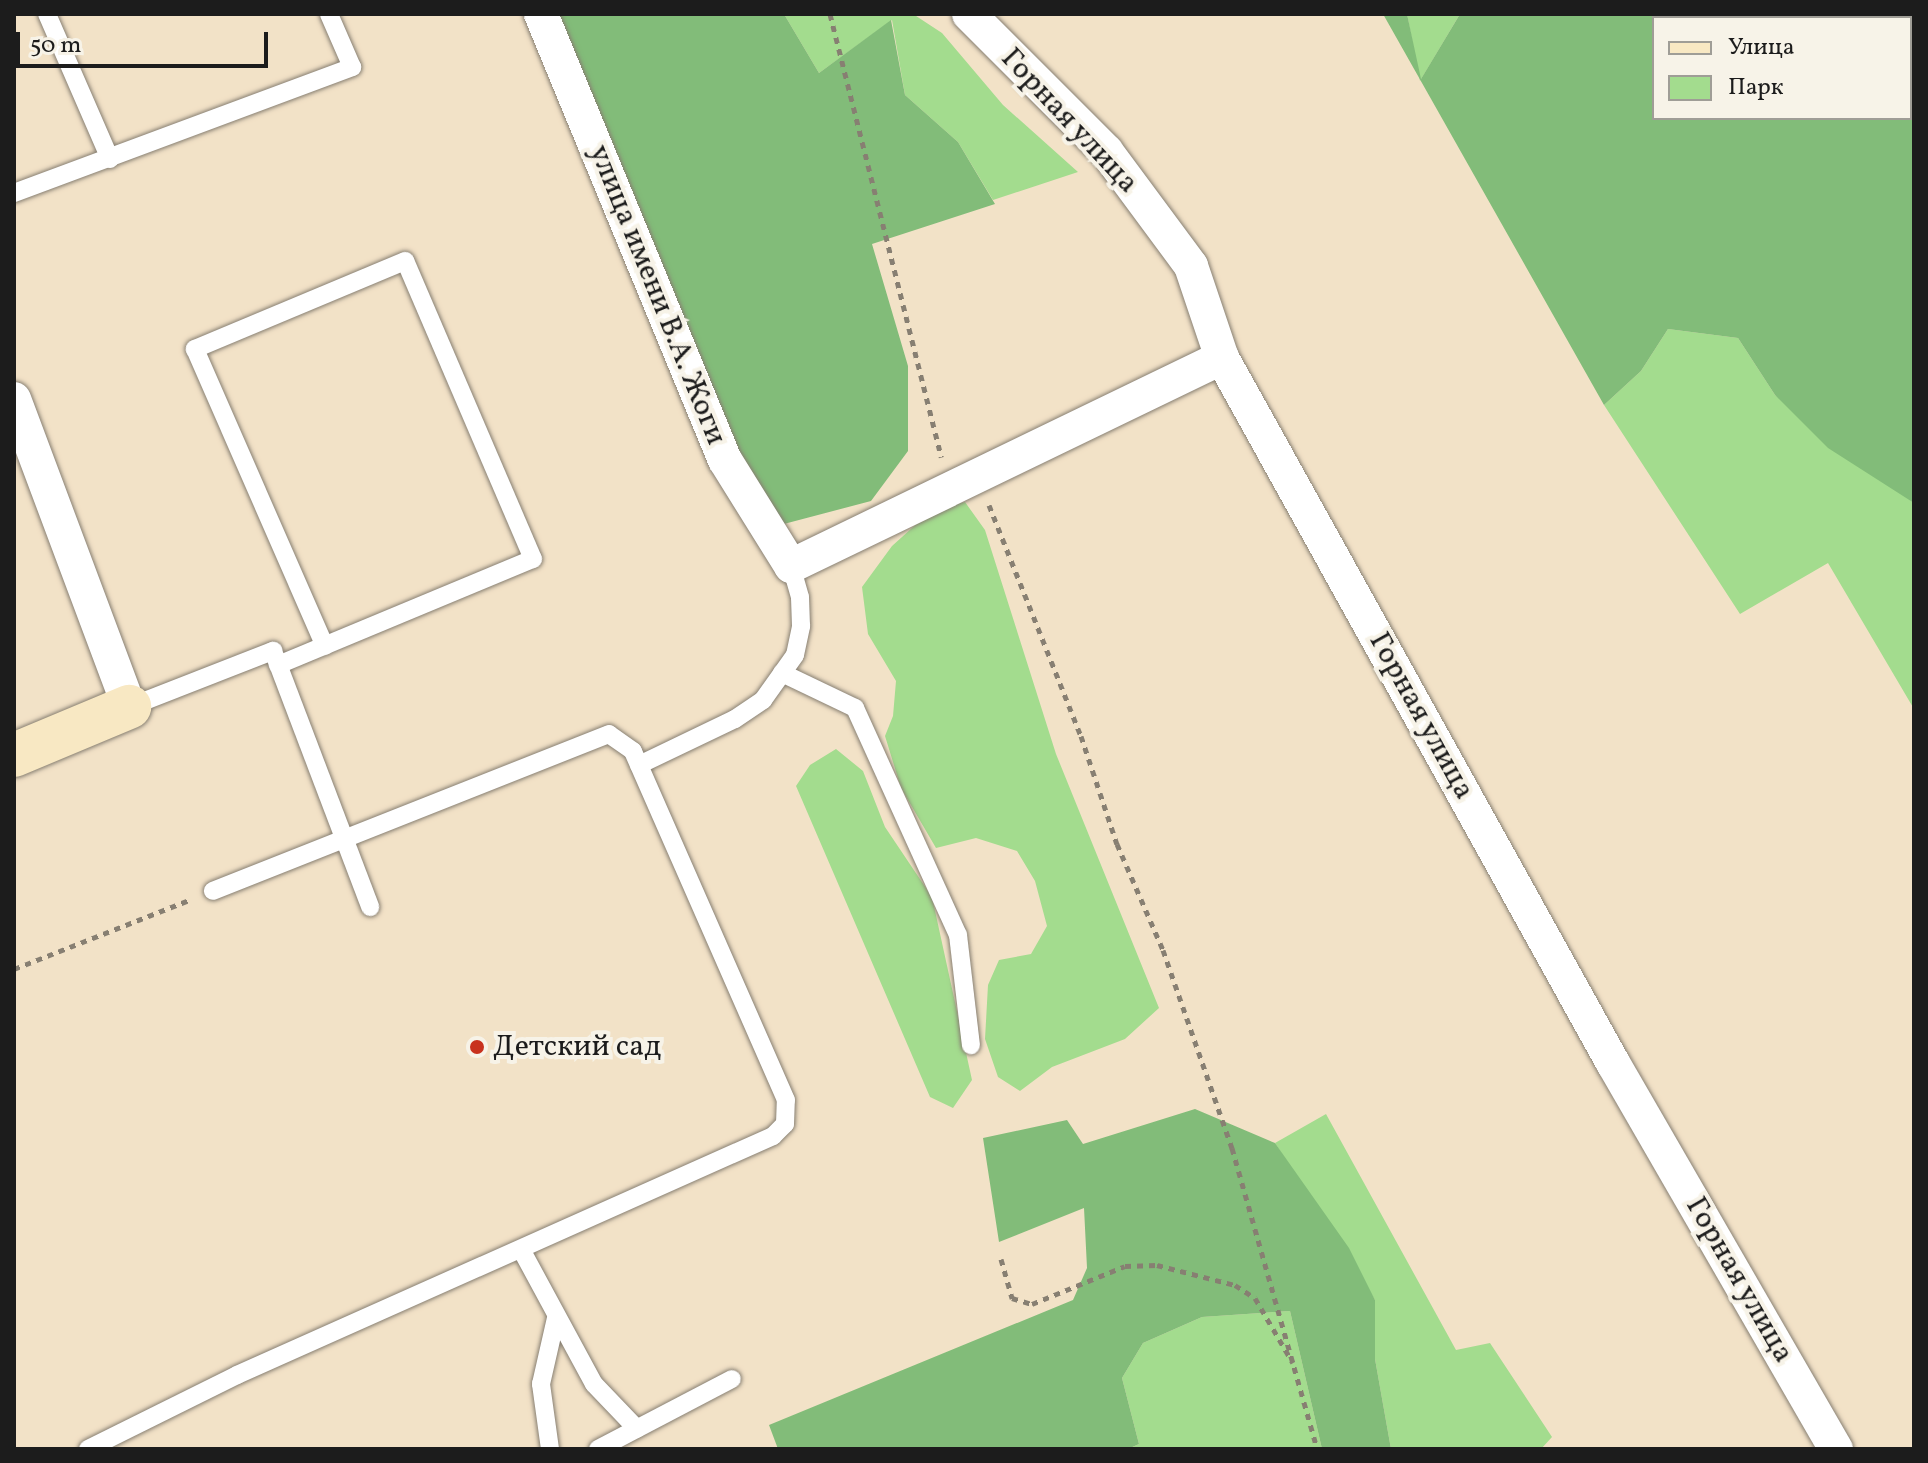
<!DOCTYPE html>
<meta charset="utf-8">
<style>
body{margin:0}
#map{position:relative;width:1928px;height:1463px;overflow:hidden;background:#f2e2c7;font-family:Vollkorn,serif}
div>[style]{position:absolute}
.green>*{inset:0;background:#a3dc8e}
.forest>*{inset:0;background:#82bc79}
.path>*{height:5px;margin-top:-2.5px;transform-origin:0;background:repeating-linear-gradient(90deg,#877f72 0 6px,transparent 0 12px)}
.roads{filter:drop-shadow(0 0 2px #877f72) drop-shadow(0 0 2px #877f72)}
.lane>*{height:18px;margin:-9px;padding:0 9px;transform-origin:9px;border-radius:9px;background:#fff}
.street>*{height:34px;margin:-17px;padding:0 17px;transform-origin:17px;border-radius:17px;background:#fff}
.secondary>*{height:44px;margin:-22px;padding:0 22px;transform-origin:22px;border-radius:22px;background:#f8e8c3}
.dots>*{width:22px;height:22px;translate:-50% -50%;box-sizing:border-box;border:4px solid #f7f3e8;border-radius:50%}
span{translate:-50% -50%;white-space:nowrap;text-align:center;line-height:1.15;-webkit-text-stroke:8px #f7f3e8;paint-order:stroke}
.street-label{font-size:30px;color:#1c1c1c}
.poi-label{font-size:30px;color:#1c1c1c}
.left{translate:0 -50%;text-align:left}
.frame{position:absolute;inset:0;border:16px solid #1c1c1c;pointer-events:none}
.legend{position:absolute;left:1652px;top:16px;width:260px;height:104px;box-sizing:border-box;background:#f7f3e8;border:2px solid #9f9d96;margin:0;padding:10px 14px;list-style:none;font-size:24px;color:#1c1c1c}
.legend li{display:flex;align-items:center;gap:16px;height:40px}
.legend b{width:40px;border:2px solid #9f9d96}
.scale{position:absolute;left:16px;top:32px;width:252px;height:36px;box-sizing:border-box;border:4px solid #1c1c1c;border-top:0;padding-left:10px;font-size:24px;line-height:28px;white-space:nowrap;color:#1c1c1c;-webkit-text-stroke:6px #f7f3e8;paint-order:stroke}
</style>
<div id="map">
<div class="green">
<div style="clip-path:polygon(784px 14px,913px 14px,942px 33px,1003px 105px,1078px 172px,993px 200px,958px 142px,905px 95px,892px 20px,819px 73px)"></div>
<div style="clip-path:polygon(1407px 14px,1460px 14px,1420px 81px)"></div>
<div style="clip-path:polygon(1668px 329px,1738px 338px,1775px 395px,1914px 503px,1914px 709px,1828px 563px,1740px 614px,1604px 405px,1641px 371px)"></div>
<div style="clip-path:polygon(965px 502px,985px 530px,1056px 754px,1159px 1008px,1125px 1039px,1052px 1067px,1020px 1091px,998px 1077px,985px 1039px,988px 985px,999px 960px,1031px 954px,1047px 926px,1035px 881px,1017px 851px,976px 838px,936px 848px,901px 788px,885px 736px,893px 716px,896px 681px,868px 634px,862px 587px,892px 546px,932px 510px)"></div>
<div style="clip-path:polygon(836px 749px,863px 771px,885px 827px,932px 897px,972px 1080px,953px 1108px,930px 1097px,796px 786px,810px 765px)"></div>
<div style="clip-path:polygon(1326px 1114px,1456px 1350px,1490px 1343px,1552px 1437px,1541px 1449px,1391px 1449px,1375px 1359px,1375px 1300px,1275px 1143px)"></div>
<div style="clip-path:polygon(1290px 1311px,1322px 1449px,1128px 1449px,1139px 1444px,1122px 1378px,1143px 1343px,1202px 1317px)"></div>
</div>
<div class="forest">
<div style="clip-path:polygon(550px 14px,784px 14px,819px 73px,891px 20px,905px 95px,958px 142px,995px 204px,872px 244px,908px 366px,908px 451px,871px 501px,780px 525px,749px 481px)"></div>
<div style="clip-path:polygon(evenodd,1383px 14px,1407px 14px,1421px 79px,1460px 14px,1914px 14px,1914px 503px,1828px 448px,1775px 395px,1738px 338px,1668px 329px,1641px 371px,1604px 405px,1383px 14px,1654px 18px,1910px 18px,1910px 118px,1654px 118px,1654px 18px)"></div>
<div style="clip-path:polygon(1195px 1109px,1275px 1143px,1349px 1248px,1375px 1300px,1375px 1359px,1391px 1449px,1322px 1449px,1290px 1311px,1202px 1317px,1143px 1343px,1122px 1378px,1139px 1444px,1128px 1449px,778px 1449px,769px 1425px,1073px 1300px,1087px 1268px,1084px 1208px,999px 1242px,983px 1138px,1067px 1120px,1083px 1144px)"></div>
</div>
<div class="path">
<div style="left:830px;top:14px;width:457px;rotate:75.9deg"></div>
<div style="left:989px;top:505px;width:249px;rotate:68.3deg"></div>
<div style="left:1081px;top:736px;width:114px;rotate:71.6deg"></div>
<div style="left:1117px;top:844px;width:116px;rotate:66.5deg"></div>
<div style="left:1163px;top:950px;width:210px;rotate:70.8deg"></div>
<div style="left:1232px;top:1148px;width:313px;rotate:74.2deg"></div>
<div style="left:14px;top:969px;width:188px;rotate:-21.5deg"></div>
<div style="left:1001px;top:1259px;width:41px;rotate:74.2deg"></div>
<div style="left:1012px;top:1298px;width:21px;rotate:17deg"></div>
<div style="left:1032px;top:1304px;width:100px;rotate:-22.2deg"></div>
<div style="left:1125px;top:1266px;width:32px;rotate:-2deg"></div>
<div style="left:1157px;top:1265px;width:81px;rotate:14.4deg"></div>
<div style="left:1235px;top:1285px;width:24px;rotate:33deg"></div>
<div style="left:1255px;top:1298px;width:75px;rotate:59.7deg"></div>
</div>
<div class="roads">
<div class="lane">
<div style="left:47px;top:14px;width:158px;rotate:66.5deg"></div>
<div style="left:14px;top:193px;width:361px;rotate:-20.4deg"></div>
<div style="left:352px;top:67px;width:58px;rotate:-113.5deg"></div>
<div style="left:278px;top:665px;width:276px;rotate:-22.6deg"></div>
<div style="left:533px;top:559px;width:324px;rotate:-113.2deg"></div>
<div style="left:405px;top:261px;width:228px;rotate:157.3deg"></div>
<div style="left:195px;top:349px;width:324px;rotate:66.4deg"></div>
<div style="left:782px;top:673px;width:81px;rotate:25.6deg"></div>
<div style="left:855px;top:708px;width:249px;rotate:65.6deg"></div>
<div style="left:958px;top:935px;width:111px;rotate:83.3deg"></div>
<div style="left:129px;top:707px;width:155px;rotate:-21.3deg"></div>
<div style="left:273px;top:651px;width:274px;rotate:69.2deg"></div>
<div style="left:639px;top:765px;width:106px;rotate:-25.6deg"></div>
<div style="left:735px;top:719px;width:34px;rotate:-34deg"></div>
<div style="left:763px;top:700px;width:55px;rotate:-54.6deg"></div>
<div style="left:795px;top:655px;width:30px;rotate:-78deg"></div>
<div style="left:801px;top:626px;width:29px;rotate:-92deg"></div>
<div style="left:800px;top:597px;width:32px;rotate:-106deg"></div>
<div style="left:522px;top:1251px;width:151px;rotate:61.6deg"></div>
<div style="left:594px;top:1384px;width:62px;rotate:46.3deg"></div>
<div style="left:88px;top:1449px;width:166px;rotate:-26.4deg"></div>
<div style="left:237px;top:1375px;width:587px;rotate:-24.03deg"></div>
<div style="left:773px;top:1136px;width:17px;rotate:-45deg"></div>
<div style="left:785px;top:1124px;width:24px;rotate:-88deg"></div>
<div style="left:786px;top:1100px;width:381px;rotate:-113.7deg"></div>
<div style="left:633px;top:751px;width:29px;rotate:-145deg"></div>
<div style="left:609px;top:734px;width:426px;rotate:158.4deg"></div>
<div style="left:550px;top:1449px;width:66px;rotate:-97.9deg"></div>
<div style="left:541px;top:1384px;width:68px;rotate:-77.2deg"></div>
<div style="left:598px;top:1449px;width:151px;rotate:-27.6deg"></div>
</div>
<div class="street">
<div style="left:541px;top:14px;width:482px;rotate:67.6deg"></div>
<div style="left:725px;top:460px;width:125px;rotate:58.1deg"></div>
<div style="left:791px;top:566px;width:479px;rotate:-25.8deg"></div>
<div style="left:969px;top:14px;width:194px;rotate:45deg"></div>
<div style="left:1106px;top:151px;width:143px;rotate:53.5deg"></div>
<div style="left:1191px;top:266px;width:97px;rotate:71.4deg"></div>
<div style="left:1222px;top:358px;width:806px;rotate:60.99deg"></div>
<div style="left:1613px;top:1063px;width:446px;rotate:60deg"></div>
<div style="left:14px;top:399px;width:329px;rotate:69.5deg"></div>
</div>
<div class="secondary">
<div style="left:14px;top:755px;width:125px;rotate:-22.7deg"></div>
</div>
</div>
<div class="dots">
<div style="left:477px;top:1047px;background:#c8321e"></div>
</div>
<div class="street-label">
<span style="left:1069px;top:121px;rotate:47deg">Горная улица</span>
<span style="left:657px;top:295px;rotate:68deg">улица имени В.А. Жоги</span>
<span style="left:1421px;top:716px;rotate:61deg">Горная улица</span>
<span style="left:1739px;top:1280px;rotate:60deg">Горная улица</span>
</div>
<div class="poi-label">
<span class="left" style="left:493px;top:1047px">Детский сад</span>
</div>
<div class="frame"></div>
<ul class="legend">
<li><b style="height:10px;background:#f8e8c3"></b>Улица</li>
<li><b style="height:22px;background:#a3dc8e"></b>Парк</li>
</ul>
<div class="scale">50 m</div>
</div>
